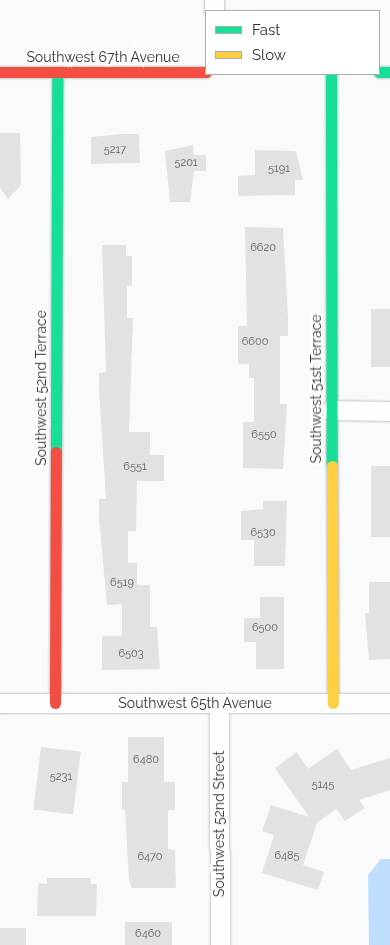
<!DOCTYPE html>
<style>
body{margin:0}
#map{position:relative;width:390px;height:945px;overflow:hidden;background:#f9fafc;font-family:Raleway,sans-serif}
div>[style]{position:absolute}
.water>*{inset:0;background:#bfddfd}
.building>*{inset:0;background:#e1e2e2;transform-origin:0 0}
.roads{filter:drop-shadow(0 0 1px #bfc0c2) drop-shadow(0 0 1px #bfc0c2)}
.street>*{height:19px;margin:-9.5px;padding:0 9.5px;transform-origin:9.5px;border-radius:9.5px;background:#fefeff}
.fast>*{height:11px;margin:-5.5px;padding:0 5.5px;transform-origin:5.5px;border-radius:5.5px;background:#16e098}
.slow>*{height:11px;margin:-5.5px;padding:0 5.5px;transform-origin:5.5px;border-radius:5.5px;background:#ffcf43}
.jam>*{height:11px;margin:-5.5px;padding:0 5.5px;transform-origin:5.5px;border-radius:5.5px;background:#f24e42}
span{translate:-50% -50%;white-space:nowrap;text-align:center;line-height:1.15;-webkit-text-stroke:5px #fff;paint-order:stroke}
.number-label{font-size:11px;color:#5e5f60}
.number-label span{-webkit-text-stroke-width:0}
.street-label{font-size:14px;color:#323334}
.legend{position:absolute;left:205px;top:10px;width:175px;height:65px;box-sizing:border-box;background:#fff;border:1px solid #adadae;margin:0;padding:6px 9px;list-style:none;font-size:15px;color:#323334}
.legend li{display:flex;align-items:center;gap:10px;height:25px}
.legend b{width:25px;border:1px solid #adadae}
</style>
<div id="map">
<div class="water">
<div style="clip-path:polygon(381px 859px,390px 859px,390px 945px,369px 945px,368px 875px)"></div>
</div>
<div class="building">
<div style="clip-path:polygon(0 133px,20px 133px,21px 185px,8px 199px,0 188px)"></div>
<div style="clip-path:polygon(122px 134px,139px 134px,140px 163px,91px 164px,91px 137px)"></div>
<div style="clip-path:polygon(193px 145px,194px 155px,206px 155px,206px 171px,194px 171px,190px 202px,170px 202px,165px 151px)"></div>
<div style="clip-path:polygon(255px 150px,296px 151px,303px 180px,295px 180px,295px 195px,238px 196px,238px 176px,255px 175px)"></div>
<div style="clip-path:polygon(245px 227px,283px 228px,288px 316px,288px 336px,280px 336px,280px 404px,287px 404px,283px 469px,243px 468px,243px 422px,254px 422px,254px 378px,249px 378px,249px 364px,238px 364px,238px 326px,247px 326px)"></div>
<div style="clip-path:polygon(102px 245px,126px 245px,126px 256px,132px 256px,132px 286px,127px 286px,127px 318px,133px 318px,129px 432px,150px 432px,150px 455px,164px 455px,164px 481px,137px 481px,136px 531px,128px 531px,128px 563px,137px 563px,137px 585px,150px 585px,150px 627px,157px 627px,160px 669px,102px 670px,102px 636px,122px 636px,122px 604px,107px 605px,99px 518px,99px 499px,106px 499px,99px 389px,99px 373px,106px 372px)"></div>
<div style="left:371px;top:309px;width:19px;height:58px"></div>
<div style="left:371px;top:466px;width:19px;height:71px"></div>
<div style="clip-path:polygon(263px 501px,287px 501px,285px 566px,254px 566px,254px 540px,241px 540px,241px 511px,263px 509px)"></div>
<div style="clip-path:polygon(369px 582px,390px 582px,390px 659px,369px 660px,365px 613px,369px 613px)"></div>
<div style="clip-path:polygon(260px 597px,284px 597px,284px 669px,256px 669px,256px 642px,244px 642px,244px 618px,260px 618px)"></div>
<div style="clip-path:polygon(128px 737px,164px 737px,164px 782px,175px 782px,175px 810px,168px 810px,168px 849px,175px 850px,176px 888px,132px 888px,129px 880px,125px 810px,122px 810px,122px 782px,128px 782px)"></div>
<div style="left:41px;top:747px;width:40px;height:63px;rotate:7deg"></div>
<div style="clip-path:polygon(337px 749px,351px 770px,390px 758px,390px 790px,359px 800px,365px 808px,345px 821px,336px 809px,317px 823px,303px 865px,324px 872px,318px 890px,262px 873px,274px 835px,262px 831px,271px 805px,309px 817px,275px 768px,297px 752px,308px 769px)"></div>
<div style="clip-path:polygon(47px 878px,90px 878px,91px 884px,97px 884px,96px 916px,37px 916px,38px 883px,47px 884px)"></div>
<div style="left:125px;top:922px;width:47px;height:23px"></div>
<div style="left:0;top:928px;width:26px;height:17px"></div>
</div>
<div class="roads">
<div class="street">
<div style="left:214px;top:0;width:11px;rotate:90deg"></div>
<div style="left:331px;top:410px;width:59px;rotate:1deg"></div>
<div style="left:0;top:703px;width:390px"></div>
<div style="left:219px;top:703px;width:242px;rotate:89.8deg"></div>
</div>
<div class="fast">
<div style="left:379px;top:72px;width:11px"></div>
<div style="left:331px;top:74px;width:392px;rotate:89.9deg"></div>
<div style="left:56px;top:452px;width:380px;rotate:-89.8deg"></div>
</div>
<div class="slow">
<div style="left:332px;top:466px;width:237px;rotate:89.8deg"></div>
</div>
<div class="jam">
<div style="left:0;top:72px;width:206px"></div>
<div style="left:55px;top:703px;width:251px;rotate:-89.8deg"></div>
</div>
</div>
<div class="number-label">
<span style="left:115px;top:150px">5217</span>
<span style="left:186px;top:163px">5201</span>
<span style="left:279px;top:169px">5191</span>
<span style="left:263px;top:248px">6620</span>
<span style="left:255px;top:342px">6600</span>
<span style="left:264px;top:435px">6550</span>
<span style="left:135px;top:467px">6551</span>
<span style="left:263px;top:533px">6530</span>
<span style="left:122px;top:583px">6519</span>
<span style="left:265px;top:628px">6500</span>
<span style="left:131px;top:654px">6503</span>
<span style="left:146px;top:760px">6480</span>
<span style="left:61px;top:777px">5231</span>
<span style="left:323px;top:785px">5145</span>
<span style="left:287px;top:856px">6485</span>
<span style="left:150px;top:857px">6470</span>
<span style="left:148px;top:934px">6460</span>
</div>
<div class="street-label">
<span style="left:103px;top:57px">Southwest 67th Avenue</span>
<span style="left:41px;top:388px;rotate:-90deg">Southwest 52nd Terrace</span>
<span style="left:316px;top:389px;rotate:-90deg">Southwest 51st Terrace</span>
<span style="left:195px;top:703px">Southwest 65th Avenue</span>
<span style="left:219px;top:824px;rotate:-90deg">Southwest 52nd Street</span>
</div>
<ul class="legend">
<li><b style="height:6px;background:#16e098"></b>Fast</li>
<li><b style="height:6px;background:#ffcf43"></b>Slow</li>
</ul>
</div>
